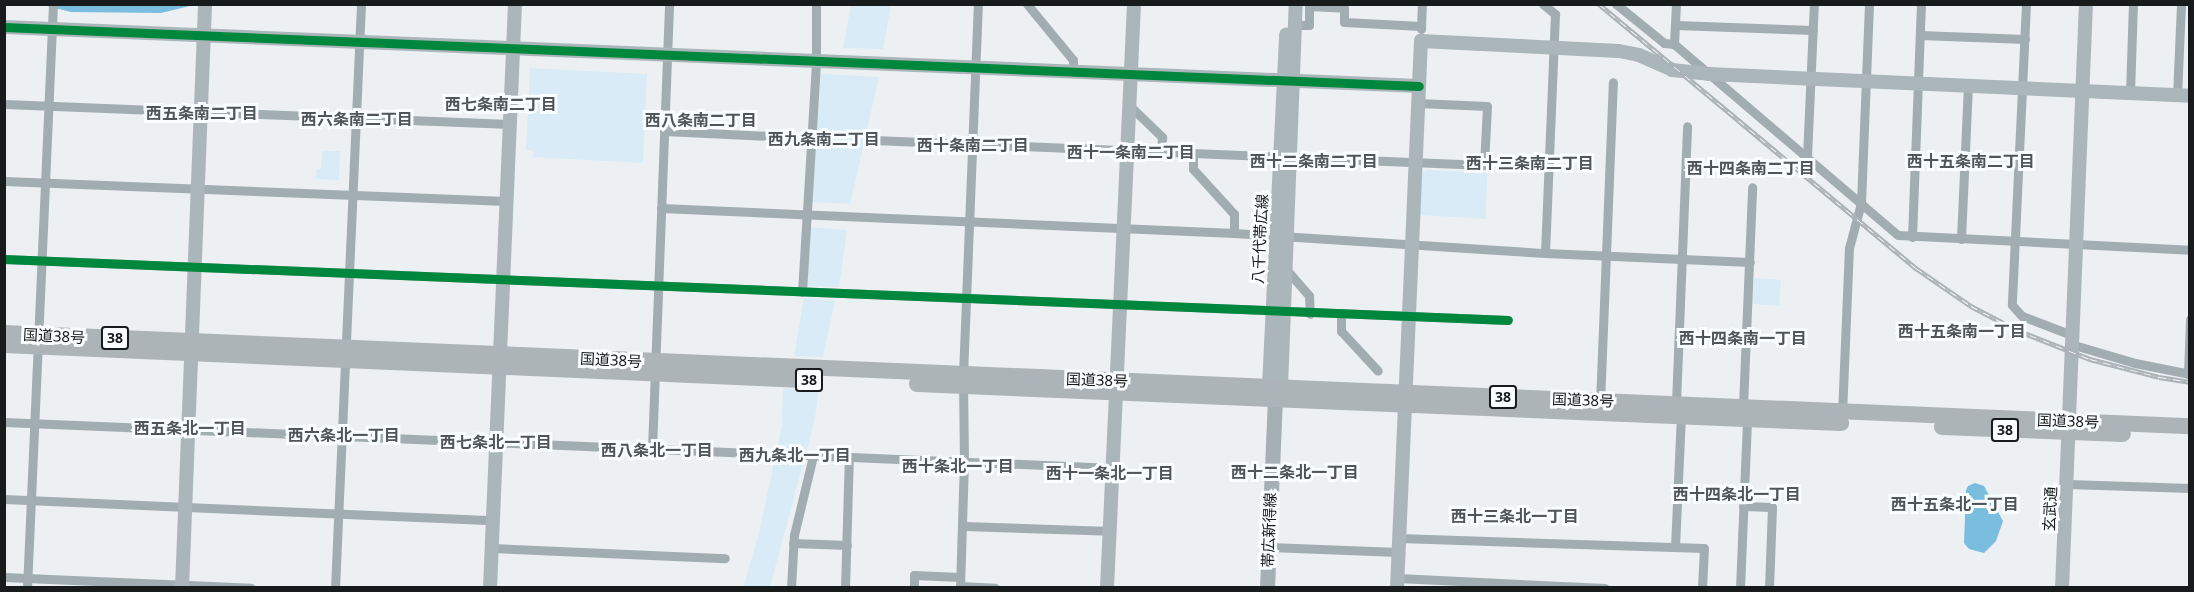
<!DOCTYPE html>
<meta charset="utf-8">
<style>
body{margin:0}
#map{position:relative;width:2194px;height:592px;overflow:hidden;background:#ecf0f2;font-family:"Noto Sans","Noto Sans JP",sans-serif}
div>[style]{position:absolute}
.green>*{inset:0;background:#d8ebf6;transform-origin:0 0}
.water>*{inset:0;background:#7bbdde}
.street>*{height:9px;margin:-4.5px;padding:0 4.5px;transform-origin:4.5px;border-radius:4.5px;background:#a2adb2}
.secondary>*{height:14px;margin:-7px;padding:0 7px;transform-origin:7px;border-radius:7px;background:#abb6bb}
.primary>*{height:15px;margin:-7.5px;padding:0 7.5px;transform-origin:7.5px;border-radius:7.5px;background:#a5afb4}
.highway>*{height:16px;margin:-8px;padding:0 8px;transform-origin:8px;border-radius:8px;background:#adb4b8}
.rail>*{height:4.5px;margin-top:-2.25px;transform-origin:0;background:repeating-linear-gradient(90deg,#fafdff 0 7px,#abb2b6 0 14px);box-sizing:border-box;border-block:2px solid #abb2b6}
.cycleway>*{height:9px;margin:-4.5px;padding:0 4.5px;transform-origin:4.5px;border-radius:4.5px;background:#00873e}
span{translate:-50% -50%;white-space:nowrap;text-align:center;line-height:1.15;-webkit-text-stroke:6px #fafdff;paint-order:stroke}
.shield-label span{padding:2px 4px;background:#fafdff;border:2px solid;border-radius:4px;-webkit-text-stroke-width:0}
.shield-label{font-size:14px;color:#181b1c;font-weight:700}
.street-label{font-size:15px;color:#181b1c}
.neighbourhood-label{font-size:16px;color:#4f5558;font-weight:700}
.frame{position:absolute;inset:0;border:6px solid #181b1c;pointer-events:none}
</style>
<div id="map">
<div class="green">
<div style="clip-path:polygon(851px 5px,891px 5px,883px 49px,843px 48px)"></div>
<div style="clip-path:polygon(530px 68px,647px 74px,643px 163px,533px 157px,533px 151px,526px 150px)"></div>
<div style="clip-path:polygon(821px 74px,879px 77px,850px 204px,811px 202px)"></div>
<div style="clip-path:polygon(322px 151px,340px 151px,339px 180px,316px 179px,317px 169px,321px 169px)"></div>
<div style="clip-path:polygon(1427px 170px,1487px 173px,1486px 219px,1420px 215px,1421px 174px)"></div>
<div style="clip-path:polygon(809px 227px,847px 230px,839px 287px,806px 286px)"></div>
<div style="left:1754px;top:278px;width:27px;height:26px;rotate:4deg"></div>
<div style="clip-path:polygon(804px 298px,835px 301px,823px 357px,794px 356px)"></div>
<div style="clip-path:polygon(783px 388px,818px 391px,815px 419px,770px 587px,743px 588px,759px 533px,782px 425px)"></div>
</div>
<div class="water">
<div style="clip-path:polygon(43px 5px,194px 5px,161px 13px,71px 12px)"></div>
<div style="clip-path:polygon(1975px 483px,1984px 486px,2003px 521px,1996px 541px,1984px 553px,1969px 549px,1964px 543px,1966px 490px,1968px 486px)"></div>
</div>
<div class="street">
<div style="left:1027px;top:4px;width:72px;rotate:50.6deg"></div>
<div style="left:1073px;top:60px;width:12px;rotate:90deg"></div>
<div style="left:1543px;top:4px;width:16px;rotate:40deg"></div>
<div style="left:1555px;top:14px;width:239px;rotate:92.4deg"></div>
<div style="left:1616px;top:4px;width:62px;rotate:39.1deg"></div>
<div style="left:1664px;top:43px;width:10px;rotate:6deg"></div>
<div style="left:1676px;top:4px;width:40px;rotate:92.9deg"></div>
<div style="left:1674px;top:44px;width:294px;rotate:40.5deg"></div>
<div style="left:1898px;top:235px;width:292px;rotate:2.9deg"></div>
<div style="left:2026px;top:4px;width:301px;rotate:92.7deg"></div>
<div style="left:2012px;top:305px;width:15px;rotate:48deg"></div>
<div style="left:2022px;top:316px;width:56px;rotate:21deg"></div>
<div style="left:1295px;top:25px;width:14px"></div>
<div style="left:1309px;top:25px;width:19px;rotate:-90deg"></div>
<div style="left:1309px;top:6px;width:35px;rotate:3deg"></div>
<div style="left:1344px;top:8px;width:14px;rotate:90deg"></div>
<div style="left:1344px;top:22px;width:77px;rotate:3deg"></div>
<div style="left:1675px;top:25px;width:138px;rotate:2.1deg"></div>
<div style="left:1421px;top:29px;width:25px;rotate:-88deg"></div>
<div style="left:1920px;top:35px;width:105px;rotate:2.2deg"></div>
<div style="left:2130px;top:93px;width:89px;rotate:-88.1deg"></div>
<div style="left:2177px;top:96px;width:92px;rotate:-87.5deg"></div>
<div style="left:4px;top:104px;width:506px;rotate:2.26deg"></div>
<div style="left:1130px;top:106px;width:45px;rotate:44.1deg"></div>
<div style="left:1162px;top:137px;width:16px;rotate:94deg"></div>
<div style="left:664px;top:131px;width:147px;rotate:2.7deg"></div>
<div style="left:874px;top:140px;width:611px;rotate:2.35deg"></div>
<div style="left:1484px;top:165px;width:59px;rotate:-87.1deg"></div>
<div style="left:1487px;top:106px;width:69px;rotate:-177.5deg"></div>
<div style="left:1193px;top:154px;width:15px;rotate:90deg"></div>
<div style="left:1193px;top:169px;width:61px;rotate:47.7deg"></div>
<div style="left:1234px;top:214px;width:19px;rotate:90deg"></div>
<div style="left:1807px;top:156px;width:152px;rotate:-87.4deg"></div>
<div style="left:4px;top:181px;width:503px;rotate:2.28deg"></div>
<div style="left:661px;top:208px;width:574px;rotate:2.5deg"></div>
<div style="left:1234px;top:233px;width:312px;rotate:3.7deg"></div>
<div style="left:1545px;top:253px;width:205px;rotate:2.5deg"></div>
<div style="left:1912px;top:237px;width:233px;rotate:-87.8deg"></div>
<div style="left:1961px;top:239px;width:154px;rotate:-87.4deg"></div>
<div style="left:4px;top:259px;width:1505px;rotate:2.32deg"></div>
<div style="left:1285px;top:268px;width:37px;rotate:49deg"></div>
<div style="left:1309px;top:296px;width:18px;rotate:87deg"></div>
<div style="left:802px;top:292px;width:231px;rotate:-86.5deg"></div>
<div style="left:816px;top:61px;width:57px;rotate:-90deg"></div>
<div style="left:1341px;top:315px;width:16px;rotate:90deg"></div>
<div style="left:1341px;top:331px;width:54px;rotate:47.2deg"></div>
<div style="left:2074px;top:345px;width:64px;rotate:16.4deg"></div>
<div style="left:2135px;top:363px;width:56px;rotate:11.3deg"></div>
<div style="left:2188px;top:374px;width:55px;rotate:-87.9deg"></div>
<div style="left:1600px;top:403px;width:321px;rotate:-87.7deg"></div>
<div style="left:1842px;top:414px;width:166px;rotate:-87.6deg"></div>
<div style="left:1849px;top:248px;width:47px;rotate:-75.1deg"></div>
<div style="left:1861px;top:203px;width:199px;rotate:-87.7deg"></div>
<div style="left:4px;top:422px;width:1111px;rotate:2.37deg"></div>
<div style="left:652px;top:449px;width:445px;rotate:-87.8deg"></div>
<div style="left:2068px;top:484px;width:122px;rotate:1.9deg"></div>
<div style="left:4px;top:499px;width:489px;rotate:2.5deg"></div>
<div style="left:1743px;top:506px;width:29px;rotate:2deg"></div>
<div style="left:1772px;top:507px;width:81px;rotate:92.1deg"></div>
<div style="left:963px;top:526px;width:147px;rotate:1.9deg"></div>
<div style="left:1399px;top:538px;width:305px;rotate:1.9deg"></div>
<div style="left:1704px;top:548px;width:40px;rotate:92.9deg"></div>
<div style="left:793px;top:543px;width:54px;rotate:2.1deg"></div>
<div style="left:1269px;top:547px;width:129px;rotate:2.2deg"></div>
<div style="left:1675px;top:547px;width:130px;rotate:-87.4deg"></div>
<div style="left:1681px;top:417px;width:15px;rotate:-110deg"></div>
<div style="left:1676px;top:403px;width:277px;rotate:-87.7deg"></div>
<div style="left:492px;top:548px;width:233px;rotate:2.5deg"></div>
<div style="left:4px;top:577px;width:247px;rotate:2.5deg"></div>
<div style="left:1398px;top:578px;width:207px;rotate:2.8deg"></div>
<div style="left:960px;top:586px;width:35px;rotate:3deg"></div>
<div style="left:27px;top:588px;width:585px;rotate:-87.45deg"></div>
<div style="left:335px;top:588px;width:585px;rotate:-87.45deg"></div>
<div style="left:791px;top:588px;width:53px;rotate:-86.8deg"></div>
<div style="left:794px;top:535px;width:81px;rotate:-76.5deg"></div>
<div style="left:845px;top:588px;width:131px;rotate:-88.3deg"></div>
<div style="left:914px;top:588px;width:13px;rotate:-90deg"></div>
<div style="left:914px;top:575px;width:46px;rotate:2.5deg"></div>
<div style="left:960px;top:588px;width:126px;rotate:-88.2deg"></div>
<div style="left:964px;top:462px;width:87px;rotate:-90.7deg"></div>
<div style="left:963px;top:375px;width:371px;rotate:-87.7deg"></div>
<div style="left:1740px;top:588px;width:169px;rotate:-87.6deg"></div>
<div style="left:1747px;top:419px;width:14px;rotate:-107deg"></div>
<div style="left:1743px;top:406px;width:219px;rotate:-87.6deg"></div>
</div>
<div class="secondary">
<div style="left:4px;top:27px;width:1416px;rotate:2.39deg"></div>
<div style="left:1272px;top:394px;width:9px;rotate:-111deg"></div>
<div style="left:1269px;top:386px;width:352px;rotate:-87.2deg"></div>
<div style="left:1277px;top:394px;width:8px;rotate:-60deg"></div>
<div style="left:1281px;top:387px;width:383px;rotate:-87.8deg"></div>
<div style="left:182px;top:588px;width:584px;rotate:-87.74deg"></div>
<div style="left:490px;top:588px;width:585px;rotate:-87.55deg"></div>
<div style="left:1107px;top:588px;width:585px;rotate:-87.35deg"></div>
<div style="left:1397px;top:588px;width:548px;rotate:-87.49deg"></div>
<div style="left:1421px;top:41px;width:198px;rotate:2.9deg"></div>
<div style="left:1619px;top:51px;width:20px;rotate:11deg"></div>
<div style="left:1639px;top:55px;width:36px;rotate:24deg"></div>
<div style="left:1672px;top:70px;width:37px;rotate:6deg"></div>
<div style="left:1709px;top:74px;width:482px;rotate:2.6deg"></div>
<div style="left:2062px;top:588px;width:584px;rotate:-87.65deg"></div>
</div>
<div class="primary">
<div style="left:1267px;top:588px;width:188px;rotate:-87.6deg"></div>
</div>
<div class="highway">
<div style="left:4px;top:333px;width:2188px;rotate:2.44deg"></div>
<div style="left:4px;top:345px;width:801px;rotate:2.51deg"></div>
<div style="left:917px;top:384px;width:925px;rotate:2.42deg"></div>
<div style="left:1942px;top:427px;width:181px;rotate:2.2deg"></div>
</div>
<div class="rail">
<div style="left:1599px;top:4px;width:413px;rotate:39.8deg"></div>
<div style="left:1916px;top:268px;width:67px;rotate:34.6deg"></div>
<div style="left:1971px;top:306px;width:52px;rotate:27.6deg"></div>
<div style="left:2017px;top:330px;width:79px;rotate:21.7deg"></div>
<div style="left:2090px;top:359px;width:71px;rotate:14.6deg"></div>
<div style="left:2159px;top:377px;width:31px;rotate:9deg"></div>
</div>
<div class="cycleway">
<div style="left:4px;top:27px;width:1416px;rotate:2.39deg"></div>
<div style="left:4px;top:259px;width:1505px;rotate:2.32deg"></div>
</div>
<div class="shield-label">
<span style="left:115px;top:338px">38</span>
<span style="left:809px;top:380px">38</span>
<span style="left:1503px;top:397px">38</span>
<span style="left:2005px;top:430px">38</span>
</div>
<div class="street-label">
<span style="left:1260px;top:239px;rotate:-87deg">八千代帯広線</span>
<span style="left:54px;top:336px;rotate:3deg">国道38号</span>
<span style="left:611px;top:360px;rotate:3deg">国道38号</span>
<span style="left:1097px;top:380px;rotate:2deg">国道38号</span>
<span style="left:1583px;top:400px;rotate:2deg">国道38号</span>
<span style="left:2068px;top:421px;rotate:2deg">国道38号</span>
<span style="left:2050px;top:509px;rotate:-87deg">玄武通</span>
<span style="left:1269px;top:530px;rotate:-88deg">帯広新得線</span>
</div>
<div class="neighbourhood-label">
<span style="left:501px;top:104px">西七条南二丁目</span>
<span style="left:202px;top:113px">西五条南二丁目</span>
<span style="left:357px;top:119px">西六条南二丁目</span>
<span style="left:701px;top:120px">西八条南二丁目</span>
<span style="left:824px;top:139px">西九条南二丁目</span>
<span style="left:973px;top:145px">西十条南二丁目</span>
<span style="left:1131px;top:152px">西十一条南二丁目</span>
<span style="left:1314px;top:161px">西十二条南二丁目</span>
<span style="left:1971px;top:161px">西十五条南二丁目</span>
<span style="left:1530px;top:163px">西十三条南二丁目</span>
<span style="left:1751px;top:168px">西十四条南二丁目</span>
<span style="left:1962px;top:331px">西十五条南一丁目</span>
<span style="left:1743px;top:338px">西十四条南一丁目</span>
<span style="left:190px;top:428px">西五条北一丁目</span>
<span style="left:344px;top:435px">西六条北一丁目</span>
<span style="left:496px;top:442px">西七条北一丁目</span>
<span style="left:657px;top:450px">西八条北一丁目</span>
<span style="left:795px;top:455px">西九条北一丁目</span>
<span style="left:958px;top:466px">西十条北一丁目</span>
<span style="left:1295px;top:472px">西十二条北一丁目</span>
<span style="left:1110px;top:473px">西十一条北一丁目</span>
<span style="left:1737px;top:494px">西十四条北一丁目</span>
<span style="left:1955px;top:504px">西十五条北一丁目</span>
<span style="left:1515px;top:516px">西十三条北一丁目</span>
</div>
<div class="frame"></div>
</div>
